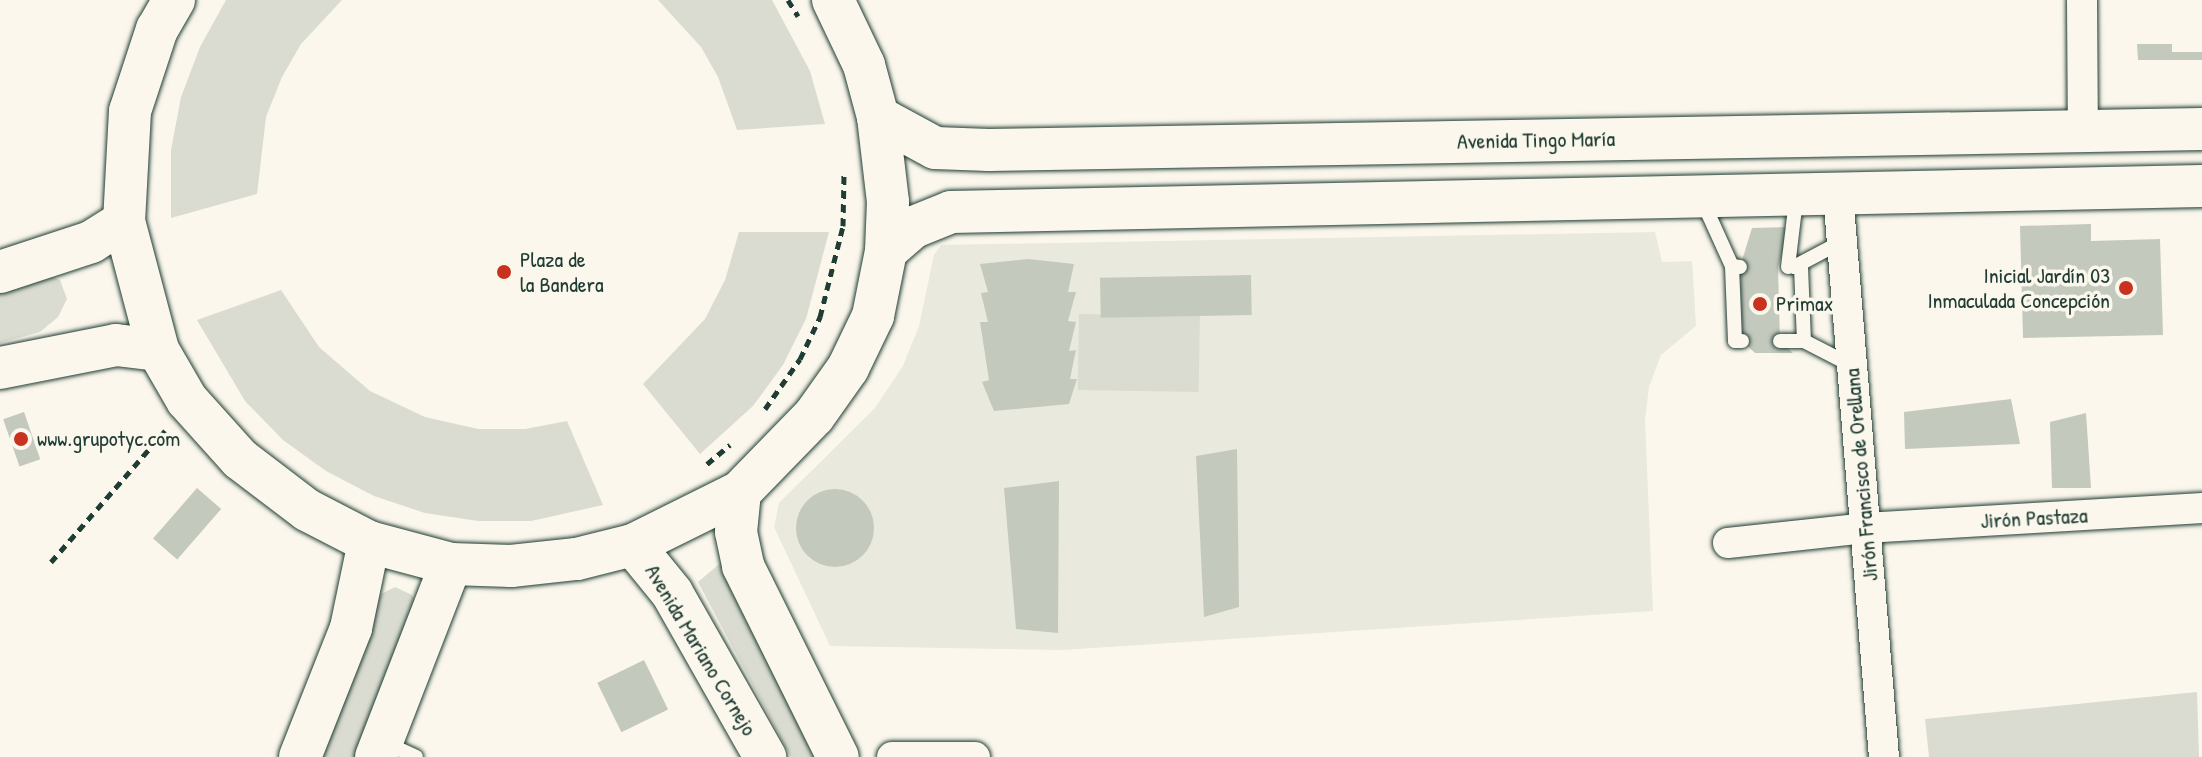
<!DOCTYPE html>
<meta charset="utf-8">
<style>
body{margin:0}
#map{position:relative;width:2202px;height:757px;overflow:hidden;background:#fbf7ec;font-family:"Patrick Hand",sans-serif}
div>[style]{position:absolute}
.built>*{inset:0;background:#eae9de}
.green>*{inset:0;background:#dbdcd1;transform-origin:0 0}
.building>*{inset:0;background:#c4c9be;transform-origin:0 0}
.round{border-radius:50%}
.path>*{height:5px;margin-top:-2.5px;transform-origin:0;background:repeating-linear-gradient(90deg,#1f3d34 0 8px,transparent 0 14px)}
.roads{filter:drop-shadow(0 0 2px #1f3d34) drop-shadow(0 0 2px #1f3d34)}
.lane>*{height:14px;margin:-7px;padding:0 7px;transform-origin:7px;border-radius:7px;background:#fbf7ec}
.street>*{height:30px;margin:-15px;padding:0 15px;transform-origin:15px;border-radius:15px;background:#fbf7ec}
.secondary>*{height:42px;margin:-21px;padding:0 21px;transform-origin:21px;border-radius:21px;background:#fbf7ec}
.dots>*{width:22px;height:22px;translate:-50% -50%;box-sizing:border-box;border:4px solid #fbf7ec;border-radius:50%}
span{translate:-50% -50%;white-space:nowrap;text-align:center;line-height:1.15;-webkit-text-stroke:7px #fbf7ec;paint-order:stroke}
.street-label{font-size:22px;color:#1f3d34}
.poi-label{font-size:22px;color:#1f3d34}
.left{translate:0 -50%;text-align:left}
.right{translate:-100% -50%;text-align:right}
</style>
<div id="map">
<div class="built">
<div style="clip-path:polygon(1655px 232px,1662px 262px,1692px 261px,1696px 326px,1661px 355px,1649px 387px,1645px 420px,1653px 611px,1063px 650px,830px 646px,774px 527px,779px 503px,875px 408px,903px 366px,919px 326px,934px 255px,941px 245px)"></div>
</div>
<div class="green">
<div style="clip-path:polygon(226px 0,342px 0,301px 44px,282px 77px,266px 117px,257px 194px,171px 218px,171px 150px,181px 97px,200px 47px)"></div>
<div style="clip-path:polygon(658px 0,772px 0,810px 71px,825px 124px,737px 130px,718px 77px,701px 47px)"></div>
<div style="clip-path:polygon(739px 232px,829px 232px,806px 319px,783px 365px,753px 406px,700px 454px,643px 384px,705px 319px,725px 280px)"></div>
<div style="clip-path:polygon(38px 272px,60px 280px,67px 299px,58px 317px,40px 332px,0 343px,0 282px)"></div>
<div style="clip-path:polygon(281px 290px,319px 347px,370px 391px,425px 417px,478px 429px,525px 429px,567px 421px,603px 505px,531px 521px,478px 521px,425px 513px,374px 496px,326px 471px,283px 440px,245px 401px,197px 320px)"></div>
<div style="left:1079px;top:314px;width:121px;height:76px;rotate:1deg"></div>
<div style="clip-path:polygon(724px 560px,843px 757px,791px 757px,698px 582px)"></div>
<div style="clip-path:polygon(395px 587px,412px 595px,416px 603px,361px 757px,314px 757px,381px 594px)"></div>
<div style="clip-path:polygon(2197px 692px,2199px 757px,1929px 757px,1925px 719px)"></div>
</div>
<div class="building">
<div style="clip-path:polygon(2137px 44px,2172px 44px,2172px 52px,2202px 52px,2202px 60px,2138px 60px)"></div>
<div style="clip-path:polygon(2091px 224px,2091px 241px,2160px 239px,2163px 335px,2023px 338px,2020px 226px)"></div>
<div style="clip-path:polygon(1789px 227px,1778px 267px,1780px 341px,1793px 353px,1755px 353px,1742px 341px,1740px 267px,1752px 228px)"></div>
<div style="clip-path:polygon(1028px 259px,1074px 264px,1068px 292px,1076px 292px,1068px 321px,1076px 322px,1069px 351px,1076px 350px,1070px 379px,1077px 379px,1069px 404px,994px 411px,982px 382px,989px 380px,980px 322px,988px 322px,981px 293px,988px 292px,980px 264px)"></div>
<div style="left:1251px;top:275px;width:40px;height:151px;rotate:89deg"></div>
<div style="clip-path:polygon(2011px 399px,2020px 444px,1905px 449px,1904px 412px)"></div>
<div style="left:24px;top:412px;width:50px;height:22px;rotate:71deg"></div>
<div style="clip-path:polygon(2086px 413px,2091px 488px,2052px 488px,2050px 422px)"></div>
<div style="clip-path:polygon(1237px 449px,1239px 607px,1204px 617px,1196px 456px)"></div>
<div style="clip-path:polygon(1059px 481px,1058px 633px,1016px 629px,1004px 488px)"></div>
<div style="left:197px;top:488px;width:32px;height:67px;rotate:41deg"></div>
<div class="round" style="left:796px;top:489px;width:78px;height:78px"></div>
<div style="left:644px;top:660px;width:55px;height:52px;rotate:64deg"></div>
</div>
<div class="path">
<div style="left:788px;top:0;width:19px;rotate:58deg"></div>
<div style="left:765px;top:409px;width:61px;rotate:-55deg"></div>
<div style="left:800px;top:359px;width:47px;rotate:-64.5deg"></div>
<div style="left:820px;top:317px;width:94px;rotate:-75.8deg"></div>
<div style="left:843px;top:226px;width:52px;rotate:-88.9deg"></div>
<div style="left:707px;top:464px;width:30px;rotate:-40deg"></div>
<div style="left:51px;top:562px;width:174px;rotate:-49deg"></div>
</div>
<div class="roads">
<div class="lane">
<div style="left:1702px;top:200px;width:72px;rotate:65.6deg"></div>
<div style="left:1732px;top:266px;width:8px;rotate:7deg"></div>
<div style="left:1732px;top:266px;width:75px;rotate:87.7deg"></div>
<div style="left:1735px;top:341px;width:7px"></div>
<div style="left:1788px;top:267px;width:67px;rotate:-83.2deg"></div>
<div style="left:1794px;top:267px;width:53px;rotate:-28deg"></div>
<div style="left:1801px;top:267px;width:74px;rotate:87.7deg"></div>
<div style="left:1804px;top:341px;width:53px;rotate:27.1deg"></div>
<div style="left:1780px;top:341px;width:24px"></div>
<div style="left:386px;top:743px;width:33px;rotate:25deg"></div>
</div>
<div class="street">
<div style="left:2082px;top:0;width:131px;rotate:89.6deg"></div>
<div style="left:1838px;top:194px;width:565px;rotate:85.33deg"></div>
<div style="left:1728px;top:543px;width:138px;rotate:-6.2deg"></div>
<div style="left:1865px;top:528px;width:338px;rotate:-3.4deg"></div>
<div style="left:892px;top:757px;width:83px"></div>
</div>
<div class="secondary">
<div style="left:174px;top:0;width:34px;rotate:120deg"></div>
<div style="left:157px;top:29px;width:86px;rotate:108.2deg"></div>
<div style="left:130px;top:111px;width:110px;rotate:93.1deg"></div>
<div style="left:124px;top:221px;width:133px;rotate:75.2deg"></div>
<div style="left:158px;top:350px;width:58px;rotate:59.9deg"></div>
<div style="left:187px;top:400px;width:79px;rotate:48.1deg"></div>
<div style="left:240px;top:459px;width:84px;rotate:37.3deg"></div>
<div style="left:307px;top:510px;width:70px;rotate:27.3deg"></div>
<div style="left:369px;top:542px;width:85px;rotate:15deg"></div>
<div style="left:451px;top:564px;width:60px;rotate:1.9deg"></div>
<div style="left:511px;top:566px;width:66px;rotate:-6.1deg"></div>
<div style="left:577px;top:559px;width:58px;rotate:-14deg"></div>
<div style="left:633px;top:545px;width:119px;rotate:-26.4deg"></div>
<div style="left:740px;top:492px;width:106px;rotate:-45.8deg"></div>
<div style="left:814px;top:416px;width:59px;rotate:-54.7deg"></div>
<div style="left:848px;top:368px;width:58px;rotate:-64.3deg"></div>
<div style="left:873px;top:316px;width:66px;rotate:-78.7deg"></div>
<div style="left:886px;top:251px;width:49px;rotate:-87.7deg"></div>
<div style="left:888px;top:202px;width:86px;rotate:-96.7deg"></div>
<div style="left:878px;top:117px;width:54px;rotate:-105.1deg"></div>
<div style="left:864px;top:65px;width:72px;rotate:-115.5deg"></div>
<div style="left:878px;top:117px;width:65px;rotate:28.5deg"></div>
<div style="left:935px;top:148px;width:54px;rotate:2.1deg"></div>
<div style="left:989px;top:150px;width:1213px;rotate:-0.99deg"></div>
<div style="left:886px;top:251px;width:37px;rotate:-41deg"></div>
<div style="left:914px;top:227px;width:40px;rotate:-22deg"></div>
<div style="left:951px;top:212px;width:1251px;rotate:-1.19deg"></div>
<div style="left:0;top:272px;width:96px;rotate:-18.2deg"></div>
<div style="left:91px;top:242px;width:39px;rotate:-32deg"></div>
<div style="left:0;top:368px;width:118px;rotate:-11.2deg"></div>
<div style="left:116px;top:345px;width:42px;rotate:6.8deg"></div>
<div style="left:740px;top:492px;width:40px;rotate:95.7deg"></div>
<div style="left:736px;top:532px;width:35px;rotate:78deg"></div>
<div style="left:743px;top:566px;width:213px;rotate:63.6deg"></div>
<div style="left:633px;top:545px;width:62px;rotate:50.9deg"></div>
<div style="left:672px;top:593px;width:189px;rotate:60.4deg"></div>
<div style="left:300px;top:757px;width:139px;rotate:-68.4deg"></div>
<div style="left:351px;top:628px;width:88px;rotate:-78.2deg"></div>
<div style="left:376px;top:757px;width:207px;rotate:-68.8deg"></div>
</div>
</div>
<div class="dots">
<div style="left:504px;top:272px;background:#c8321e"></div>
<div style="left:2126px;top:288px;background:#c8321e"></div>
<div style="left:1760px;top:304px;background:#c8321e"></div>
<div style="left:21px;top:439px;background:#c8321e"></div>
</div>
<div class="street-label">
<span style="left:1536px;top:140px;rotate:-1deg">Avenida Tingo María</span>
<span style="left:1861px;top:475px;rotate:-95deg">Jirón Francisco de Orellana</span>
<span style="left:2034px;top:518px;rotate:-3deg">Jirón Pastaza</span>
<span style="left:701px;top:650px;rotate:59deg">Avenida Mariano Cornejo</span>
</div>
<div class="poi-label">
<span class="left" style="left:520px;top:272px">Plaza de<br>la Bandera</span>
<span class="right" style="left:2110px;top:288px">Inicial Jardín 03<br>Inmaculada Concepción</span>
<span class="left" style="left:1776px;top:304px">Primax</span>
<span class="left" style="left:37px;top:439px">www.grupotyc.com</span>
</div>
</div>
